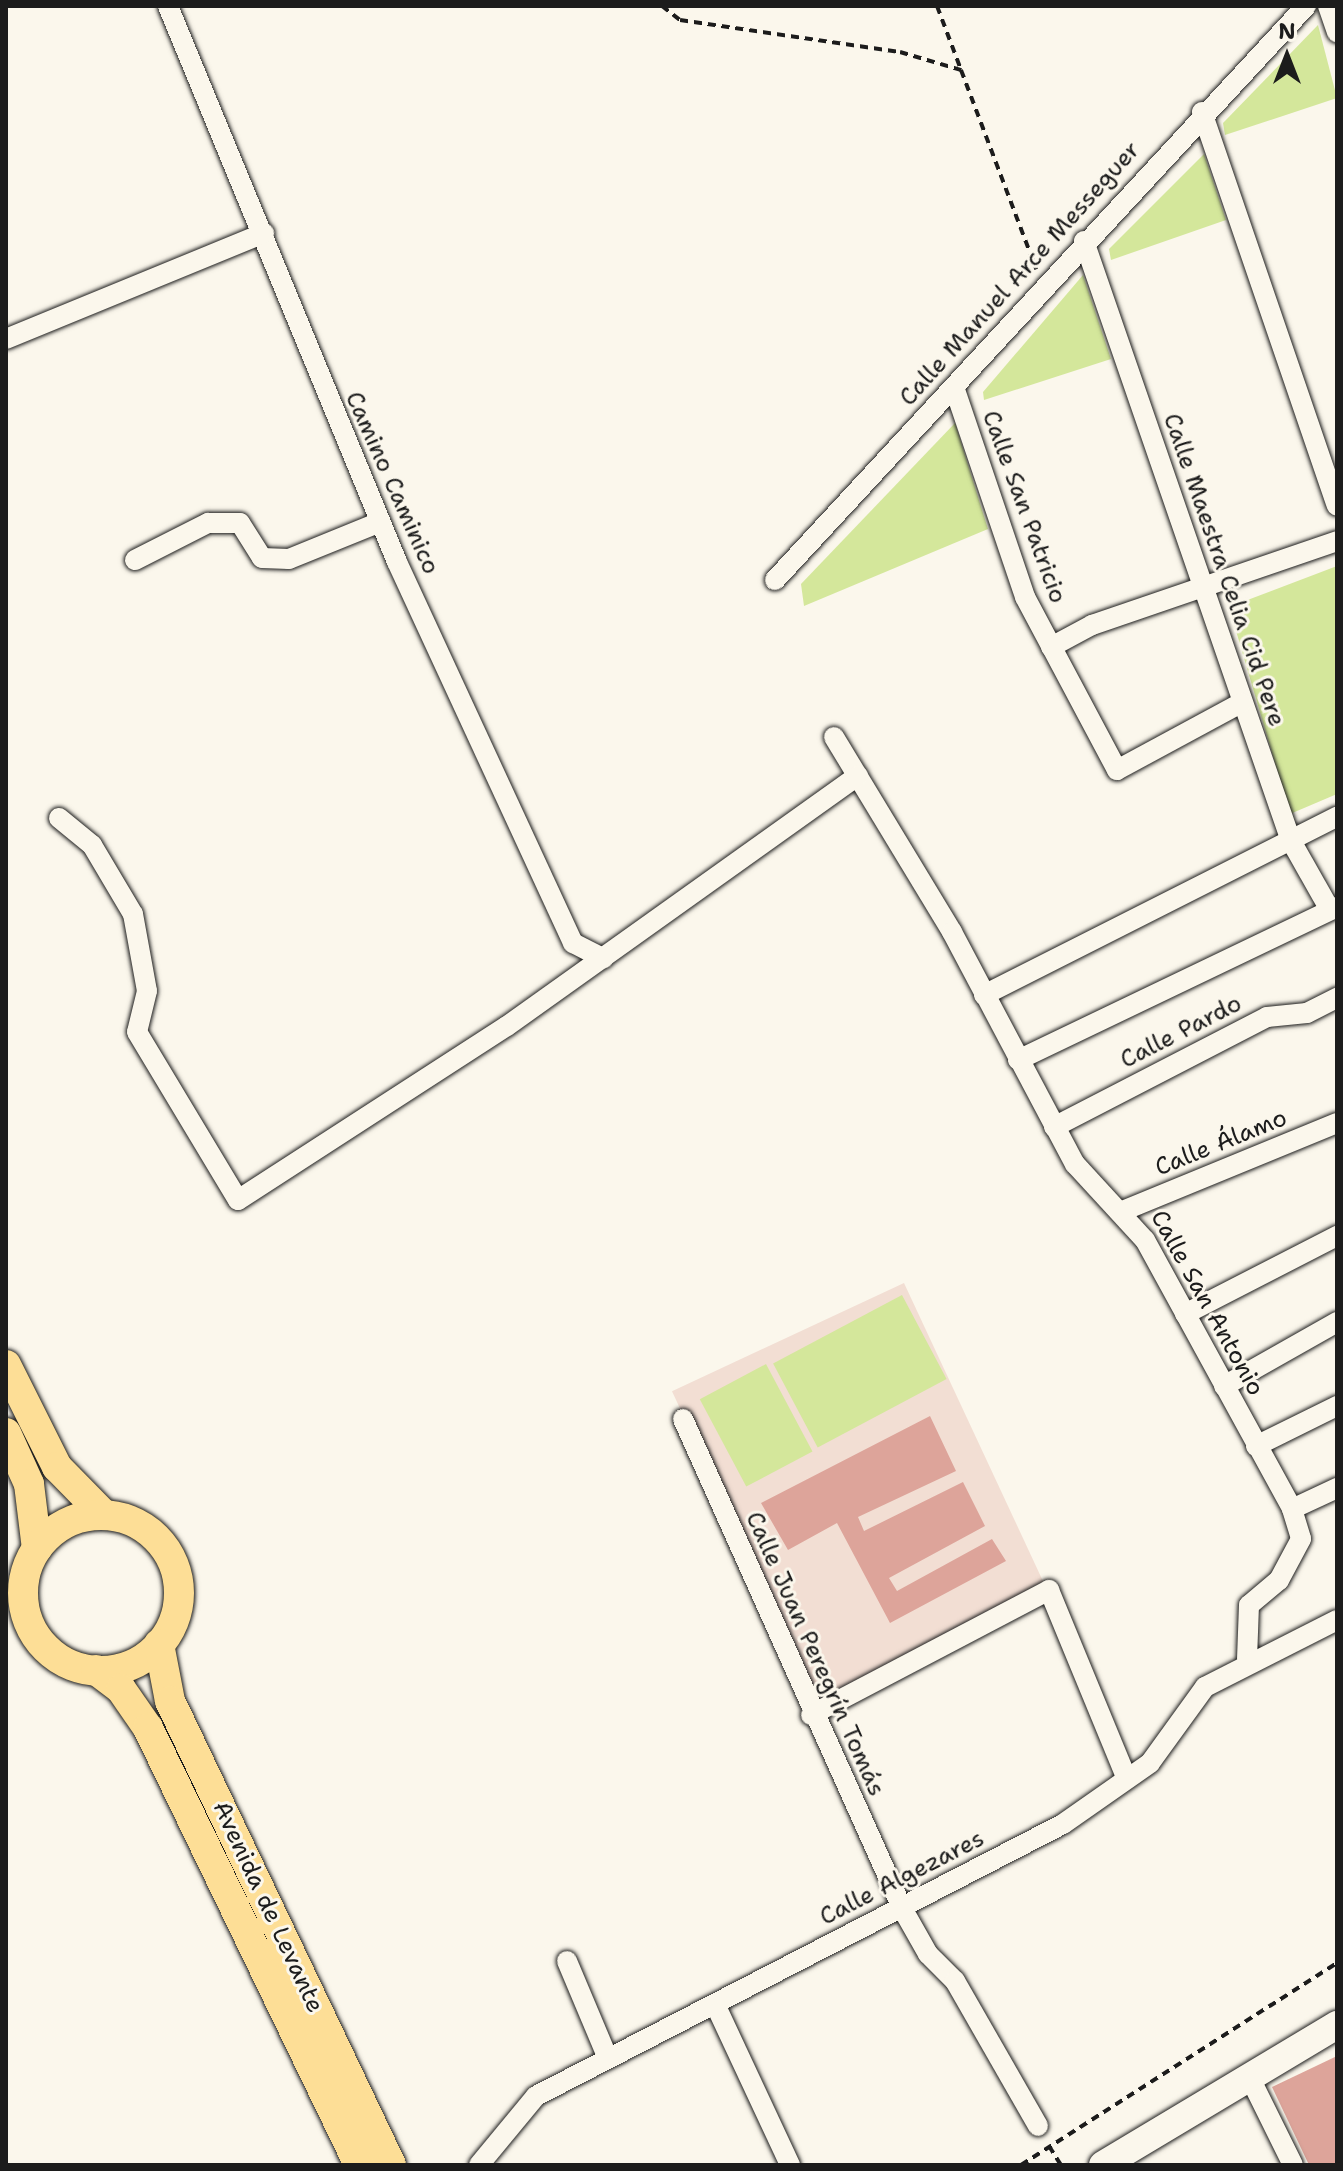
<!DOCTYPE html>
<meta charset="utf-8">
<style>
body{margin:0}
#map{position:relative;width:1343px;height:2171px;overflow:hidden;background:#fbf7ec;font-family:"Shantell Sans",sans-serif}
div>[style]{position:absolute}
.built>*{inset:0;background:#f2ded3;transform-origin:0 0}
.green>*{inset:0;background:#d4e79b;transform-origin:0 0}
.building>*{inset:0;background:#dda49a}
.path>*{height:4px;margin-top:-2px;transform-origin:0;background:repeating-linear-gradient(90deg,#1c1c1c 0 8px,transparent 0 14px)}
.roads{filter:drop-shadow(0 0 2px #1c1c1c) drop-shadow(0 0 2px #1c1c1c)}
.minor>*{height:20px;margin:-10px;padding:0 10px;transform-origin:10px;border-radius:10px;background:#fbf7ec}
.secondary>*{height:28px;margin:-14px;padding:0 14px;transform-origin:14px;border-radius:14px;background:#fbf7ec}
.primary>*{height:30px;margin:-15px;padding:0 15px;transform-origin:15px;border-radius:15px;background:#fdde96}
.primary>.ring{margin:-15px;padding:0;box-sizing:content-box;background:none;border:30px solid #fdde96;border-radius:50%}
span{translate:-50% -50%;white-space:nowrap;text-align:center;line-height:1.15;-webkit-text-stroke:6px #fbf7ec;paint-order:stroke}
.street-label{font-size:24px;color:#1c1c1c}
.frame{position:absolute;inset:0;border:8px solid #1c1c1c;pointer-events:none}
.north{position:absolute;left:1247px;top:16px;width:80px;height:80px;-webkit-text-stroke:6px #fbf7ec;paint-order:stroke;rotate:0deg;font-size:22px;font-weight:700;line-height:32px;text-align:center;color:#1c1c1c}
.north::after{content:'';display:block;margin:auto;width:28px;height:36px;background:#1c1c1c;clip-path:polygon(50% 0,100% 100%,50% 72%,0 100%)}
</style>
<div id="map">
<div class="built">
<div style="left:904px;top:1283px;width:340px;height:256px;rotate:65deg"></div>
</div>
<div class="green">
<div style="clip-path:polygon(1318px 25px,1337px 98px,1225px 135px,1223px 123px)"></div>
<div style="clip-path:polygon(1204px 154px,1226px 220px,1111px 260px,1109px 249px)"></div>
<div style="clip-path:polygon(1083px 275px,1111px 359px,984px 400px,983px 392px)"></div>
<div style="clip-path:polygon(955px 423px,988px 529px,804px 606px,801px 584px)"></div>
<div style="clip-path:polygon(1337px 566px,1337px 794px,1290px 814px,1229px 607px)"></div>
<div style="left:902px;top:1295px;width:95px;height:146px;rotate:62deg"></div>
<div style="left:766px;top:1364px;width:99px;height:75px;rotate:62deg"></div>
</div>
<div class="building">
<div style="clip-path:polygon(930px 1416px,956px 1471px,858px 1517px,864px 1531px,963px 1482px,985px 1526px,889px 1578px,897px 1591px,992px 1539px,1006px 1561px,890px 1623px,837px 1523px,788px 1550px,761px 1503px)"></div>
<div style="clip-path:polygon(1337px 2056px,1337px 2165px,1309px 2165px,1272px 2087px)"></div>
</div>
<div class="path">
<div style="left:662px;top:6px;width:23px;rotate:38deg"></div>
<div style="left:680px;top:20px;width:222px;rotate:8.3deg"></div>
<div style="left:900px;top:52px;width:64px;rotate:16.4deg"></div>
<div style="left:961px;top:70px;width:213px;rotate:69.3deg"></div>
<div style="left:937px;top:6px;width:68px;rotate:69.4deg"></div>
<div style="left:1049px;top:2146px;width:22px;rotate:58deg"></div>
<div style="left:1021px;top:2165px;width:375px;rotate:-32.6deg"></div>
</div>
<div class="roads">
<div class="minor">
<div style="left:168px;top:6px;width:601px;rotate:67.61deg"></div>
<div style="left:397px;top:562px;width:420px;rotate:65.2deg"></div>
<div style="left:573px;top:943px;width:34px;rotate:27deg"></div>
<div style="left:1328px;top:6px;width:28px;rotate:71deg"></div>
<div style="left:1202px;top:112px;width:416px;rotate:71.1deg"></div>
<div style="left:1084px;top:241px;width:635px;rotate:70.97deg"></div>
<div style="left:1291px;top:841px;width:79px;rotate:60.5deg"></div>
<div style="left:6px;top:339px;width:279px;rotate:-22.3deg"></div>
<div style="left:954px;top:387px;width:222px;rotate:71.3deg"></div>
<div style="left:1025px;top:597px;width:196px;rotate:62deg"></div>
<div style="left:1117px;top:770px;width:141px;rotate:-28.4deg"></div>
<div style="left:135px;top:560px;width:82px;rotate:-26.9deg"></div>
<div style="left:208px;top:523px;width:32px"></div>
<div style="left:240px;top:523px;width:41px;rotate:57.8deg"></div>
<div style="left:262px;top:558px;width:27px;rotate:2deg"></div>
<div style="left:289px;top:559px;width:98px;rotate:-22.1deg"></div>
<div style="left:775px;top:580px;width:782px;rotate:-47.23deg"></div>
<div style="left:1051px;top:647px;width:47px;rotate:-28.2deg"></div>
<div style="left:1092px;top:625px;width:259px;rotate:-18.9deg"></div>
<div style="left:834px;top:737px;width:228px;rotate:58.8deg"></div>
<div style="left:952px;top:932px;width:263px;rotate:62.1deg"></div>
<div style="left:1075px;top:1164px;width:103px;rotate:47.4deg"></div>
<div style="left:1145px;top:1240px;width:307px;rotate:61.3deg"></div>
<div style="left:1292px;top:1509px;width:31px;rotate:73deg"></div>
<div style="left:1301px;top:1539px;width:47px;rotate:118.2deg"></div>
<div style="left:1279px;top:1580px;width:39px;rotate:140deg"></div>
<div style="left:1249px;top:1605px;width:54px;rotate:92.1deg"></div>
<div style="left:59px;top:818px;width:43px;rotate:39.3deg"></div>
<div style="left:92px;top:845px;width:80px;rotate:59.3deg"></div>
<div style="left:133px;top:914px;width:78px;rotate:79.7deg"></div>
<div style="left:147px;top:991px;width:42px;rotate:103.7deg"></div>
<div style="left:137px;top:1032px;width:196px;rotate:59deg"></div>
<div style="left:238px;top:1200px;width:320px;rotate:-32.9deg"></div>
<div style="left:507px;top:1026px;width:431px;rotate:-35.5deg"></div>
<div style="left:984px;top:995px;width:395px;rotate:-26.8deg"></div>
<div style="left:1018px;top:1060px;width:354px;rotate:-25.6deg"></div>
<div style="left:1054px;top:1127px;width:240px;rotate:-27.3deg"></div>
<div style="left:1267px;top:1017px;width:40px;rotate:-5.7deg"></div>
<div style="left:1307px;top:1013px;width:34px;rotate:-27deg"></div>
<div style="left:1125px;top:1210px;width:229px;rotate:-22.3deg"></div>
<div style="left:1185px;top:1314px;width:171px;rotate:-27.2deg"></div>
<div style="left:1224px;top:1386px;width:130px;rotate:-29.5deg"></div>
<div style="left:683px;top:1419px;width:536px;rotate:65.87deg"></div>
<div style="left:902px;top:1908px;width:53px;rotate:60.5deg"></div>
<div style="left:928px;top:1954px;width:38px;rotate:45deg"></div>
<div style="left:955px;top:1981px;width:167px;rotate:60.2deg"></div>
<div style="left:1256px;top:1446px;width:90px;rotate:-26.3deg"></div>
<div style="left:1292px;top:1509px;width:50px;rotate:-25deg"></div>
<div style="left:811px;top:1715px;width:269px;rotate:-27.7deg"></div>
<div style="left:1049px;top:1590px;width:204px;rotate:67.6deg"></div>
<div style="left:567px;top:1961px;width:101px;rotate:67.2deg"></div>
<div style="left:715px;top:2004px;width:178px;rotate:65deg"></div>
<div style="left:1249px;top:2076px;width:99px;rotate:63.7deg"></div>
<div style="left:479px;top:2165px;width:89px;rotate:-50.4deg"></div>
<div style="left:536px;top:2096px;width:593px;rotate:-27.3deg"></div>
<div style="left:1063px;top:1824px;width:106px;rotate:-35deg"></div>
<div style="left:1150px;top:1763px;width:94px;rotate:-54.1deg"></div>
<div style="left:1205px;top:1687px;width:148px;rotate:-26.9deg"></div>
</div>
<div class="secondary">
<div style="left:1103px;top:2165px;width:273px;rotate:-30.9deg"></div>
</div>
<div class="primary">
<div style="left:6px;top:1365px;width:114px;rotate:63.4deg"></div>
<div style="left:57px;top:1467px;width:67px;rotate:45.6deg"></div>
<div style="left:6px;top:1433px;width:56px;rotate:65.7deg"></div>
<div style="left:29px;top:1484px;width:65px;rotate:83deg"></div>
<div class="ring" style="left:23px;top:1515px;width:126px;height:126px"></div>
<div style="left:159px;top:1644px;width:58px;rotate:79.1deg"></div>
<div style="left:170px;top:1701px;width:514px;rotate:64.53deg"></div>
<div style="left:96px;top:1670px;width:31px;rotate:37deg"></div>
<div style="left:121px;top:1689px;width:47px;rotate:55.3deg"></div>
<div style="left:148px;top:1728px;width:485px;rotate:64.2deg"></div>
</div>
</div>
<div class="street-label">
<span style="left:1020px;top:274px;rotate:-48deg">Calle Manuel Arce Messeguer</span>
<span style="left:392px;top:483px;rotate:66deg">Camino Caminico</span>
<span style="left:1024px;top:507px;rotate:70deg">Calle San Patricio</span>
<span style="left:1224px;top:570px;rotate:71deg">Calle Maestra Celia Cid Pere</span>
<span style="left:1181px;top:1032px;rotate:-27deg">Calle Pardo</span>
<span style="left:1221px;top:1143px;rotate:-22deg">Calle Álamo</span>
<span style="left:1207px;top:1303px;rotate:61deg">Calle San Antonio</span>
<span style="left:815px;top:1654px;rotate:66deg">Calle Juan Peregrín Tomás</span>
<span style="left:902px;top:1878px;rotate:-27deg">Calle Algezares</span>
<span style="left:268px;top:1907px;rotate:65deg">Avenida de Levante</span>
</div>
<div class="frame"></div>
<div class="north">N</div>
</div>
